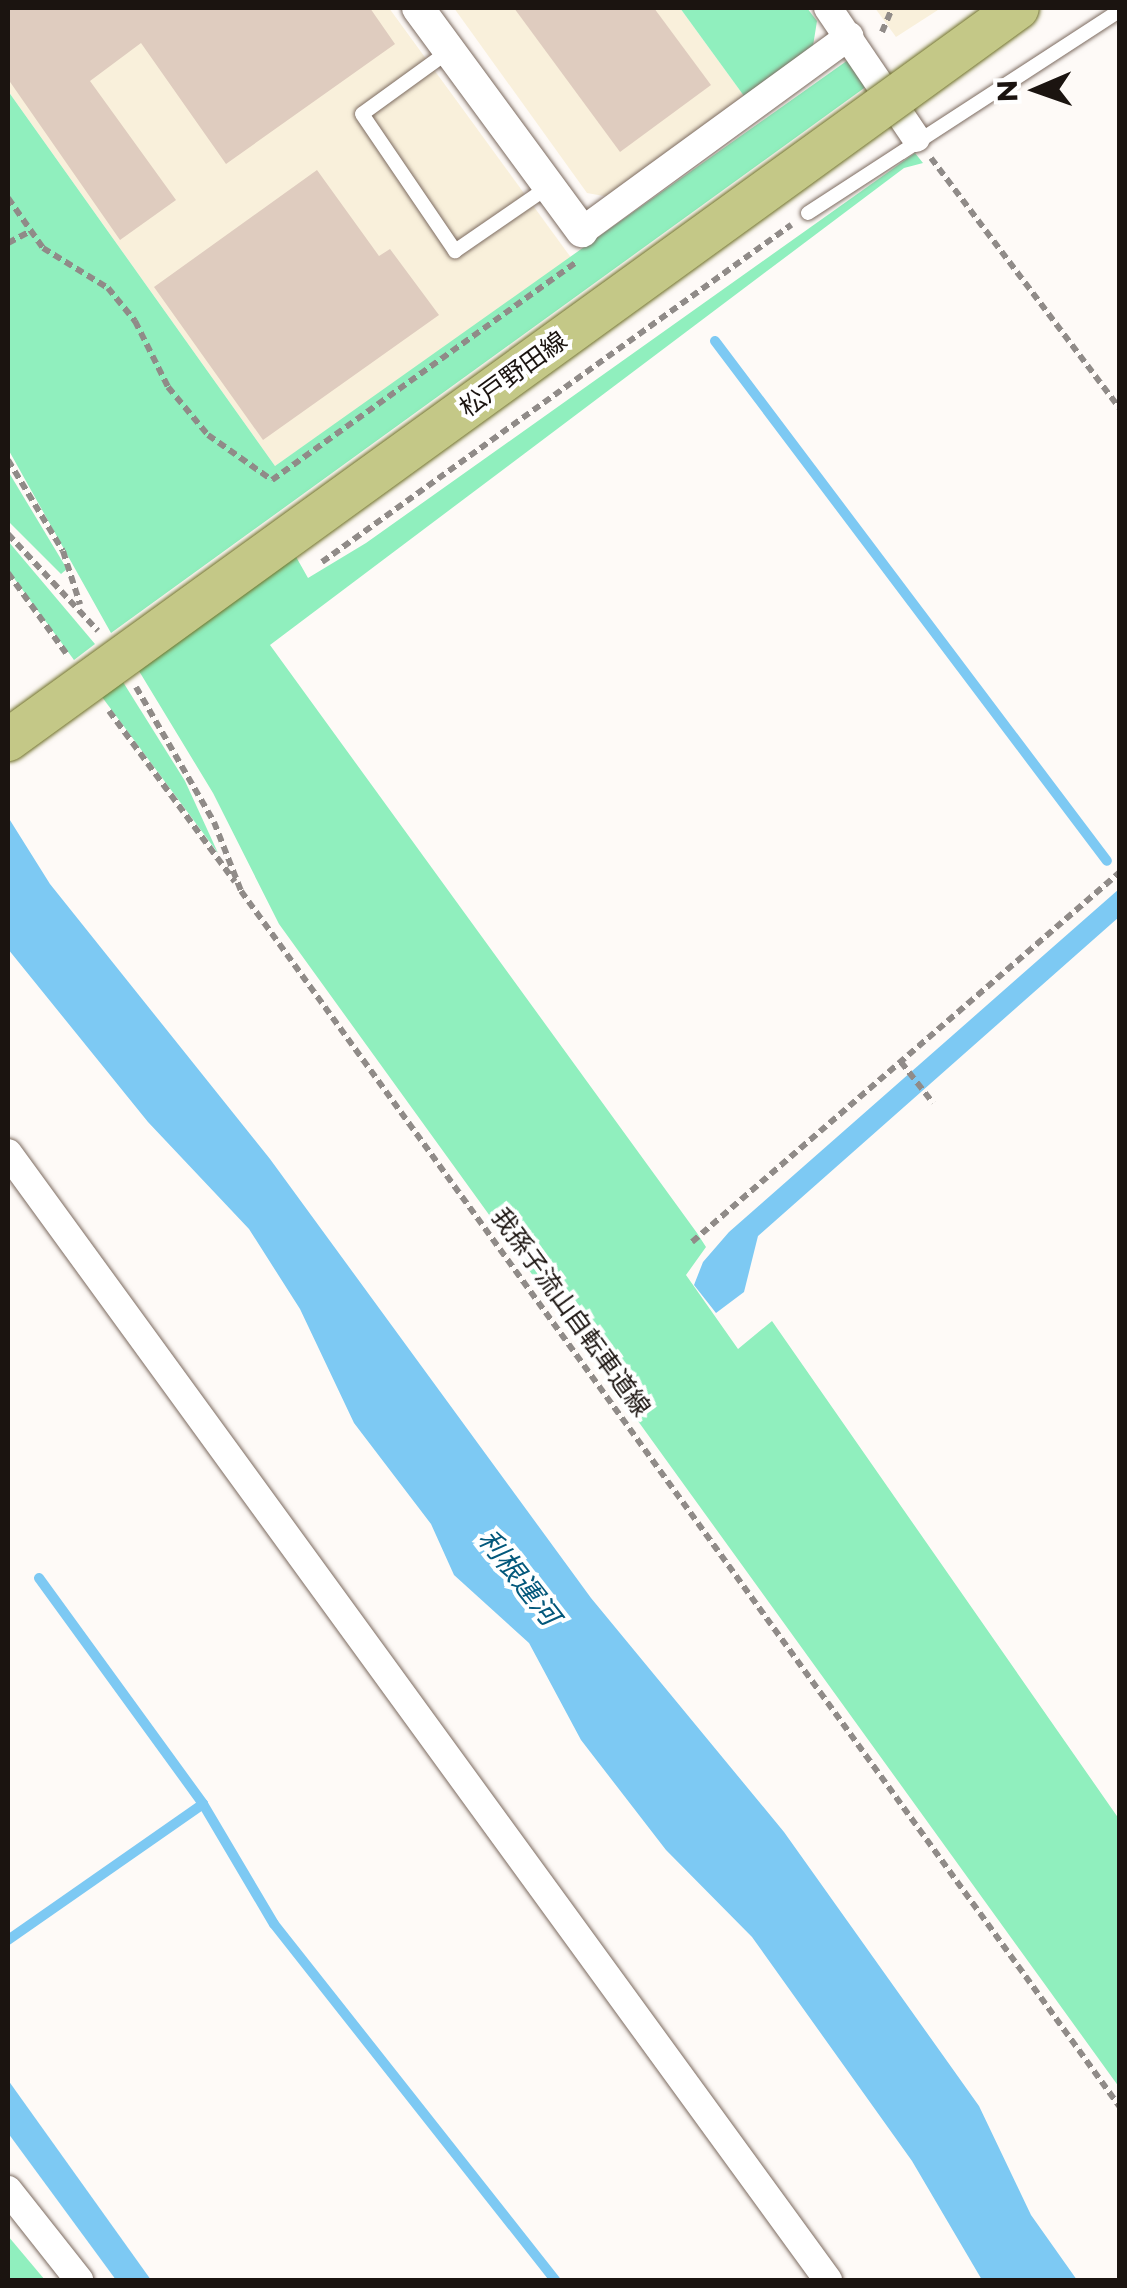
<!DOCTYPE html>
<meta charset="utf-8">
<style>
body{margin:0}
#map{position:relative;width:1127px;height:2288px;overflow:hidden;background:#fefaf7;font-family:Montserrat,"Noto Sans JP",sans-serif}
div>[style]{position:absolute}
.industrial>*{inset:0;background:#f9f0db}
.green>*{inset:0;background:#90efbe}
.water>*{inset:0;background:#7dc9f3}
.stream>*{height:10px;margin:-5px;padding:0 5px;transform-origin:5px;border-radius:5px;background:#7dc9f3}
.building>*{inset:0;background:#dfccbf}
.path>*{height:6px;margin-top:-3px;transform-origin:0;background:repeating-linear-gradient(90deg,#908b88 0 8px,transparent 0 13px)}
.roads{filter:drop-shadow(0 0 2px #7c6b60) drop-shadow(0 0 2px #7c6b60)}
.service>*{height:14px;margin:-7px;padding:0 7px;transform-origin:7px;border-radius:7px;background:#fff}
.minor>*{height:28px;margin:-14px;padding:0 14px;transform-origin:14px;border-radius:14px;background:#fff}
.tertiary>*{height:32px;margin:-16px;padding:0 16px;transform-origin:16px;border-radius:16px;background:#fff}
.bridges{filter:drop-shadow(0 0 2px #707129) drop-shadow(0 0 2px #707129)}
.primary-bridge>*{height:42px;margin:-21px;padding:0 21px;transform-origin:21px;border-radius:21px;background:#c4c887}
span{translate:-50% -50%;white-space:nowrap;text-align:center;line-height:1.15;-webkit-text-stroke:8px #fff;paint-order:stroke}
.street-label{font-size:25px;color:#1b1410}
.water-label{font-size:28px;color:#03587b;font-style:italic}
.frame{position:absolute;inset:0;border:10px solid #1b1410;pointer-events:none}
.north{position:absolute;left:987px;top:40px;width:100px;height:100px;-webkit-text-stroke:8px #fff;paint-order:stroke;rotate:268deg;font-size:28px;font-weight:700;line-height:40px;text-align:center;color:#1b1410}
.north::after{content:'';display:block;margin:auto;width:35px;height:45px;background:#1b1410;clip-path:polygon(50% 0,100% 100%,50% 72%,0 100%)}
</style>
<div id="map">
<div class="industrial">
<div style="clip-path:polygon(8px 8px,389px 8px,572px 259px,275px 466px,8px 91px)"></div>
<div style="clip-path:polygon(454px 8px,680px 8px,744px 96px,609px 197px,587px 193px)"></div>
<div style="clip-path:polygon(875px 8px,941px 8px,896px 37px)"></div>
</div>
<div class="green">
<div style="clip-path:polygon(680px 8px,807px 8px,817px 21px,813px 46px,744px 96px)"></div>
<div style="clip-path:polygon(848px 60px,867px 86px,111px 633px,8px 449px,8px 91px,275px 466px)"></div>
<div style="clip-path:polygon(915px 153px,923px 163px,904px 168px,270px 645px,697px 1233px,706px 1247px,686px 1275px,738px 1349px,772px 1321px,1119px 1819px,1119px 2087px,279px 924px,213px 793px,139px 671px,295px 555px,308px 578px,366px 543px)"></div>
<div style="clip-path:polygon(8px 471px,67px 569px,61px 574px,8px 521px)"></div>
<div style="clip-path:polygon(8px 541px,95px 644px,74px 660px,8px 570px)"></div>
<div style="clip-path:polygon(123px 682px,185px 781px,218px 853px,102px 697px)"></div>
<div style="clip-path:polygon(8px 2236px,45px 2280px,8px 2280px)"></div>
</div>
<div class="water">
<div style="clip-path:polygon(8px 817px,50px 884px,270px 1159px,591px 1598px,784px 1832px,979px 2106px,1031px 2215px,1077px 2280px,982px 2280px,912px 2161px,752px 1937px,666px 1850px,581px 1740px,529px 1643px,454px 1575px,431px 1524px,354px 1423px,300px 1309px,249px 1229px,148px 1122px,8px 949px)"></div>
<div style="clip-path:polygon(1119px 889px,1119px 917px,758px 1236px,744px 1292px,716px 1313px,694px 1285px,703px 1262px,729px 1232px)"></div>
<div style="clip-path:polygon(8px 2080px,151px 2280px,116px 2280px,8px 2133px)"></div>
</div>
<div class="stream">
<div style="left:715px;top:341px;width:651px;rotate:52.99deg"></div>
<div style="left:39px;top:1578px;width:279px;rotate:54deg"></div>
<div style="left:203px;top:1804px;width:139px;rotate:59.4deg"></div>
<div style="left:274px;top:1924px;width:454px;rotate:51.7deg"></div>
<div style="left:8px;top:1940px;width:238px;rotate:-34.9deg"></div>
</div>
<div class="building">
<div style="clip-path:polygon(8px 8px,370px 8px,395px 44px,226px 164px,141px 43px,90px 81px,176px 200px,120px 240px,8px 79px)"></div>
<div style="clip-path:polygon(514px 8px,654px 8px,711px 85px,620px 152px)"></div>
<div style="clip-path:polygon(317px 170px,379px 256px,390px 249px,439px 315px,263px 440px,154px 287px)"></div>
</div>
<div class="path">
<div style="left:882px;top:32px;width:26px;rotate:-67deg"></div>
<div style="left:931px;top:158px;width:314px;rotate:53deg"></div>
<div style="left:8px;top:198px;width:61px;rotate:55deg"></div>
<div style="left:43px;top:248px;width:76px;rotate:31.6deg"></div>
<div style="left:108px;top:288px;width:43px;rotate:50.7deg"></div>
<div style="left:135px;top:321px;width:74px;rotate:63.4deg"></div>
<div style="left:168px;top:387px;width:62px;rotate:50.2deg"></div>
<div style="left:208px;top:435px;width:78px;rotate:35.1deg"></div>
<div style="left:272px;top:480px;width:376px;rotate:-35.6deg"></div>
<div style="left:8px;top:243px;width:26px;rotate:-28deg"></div>
<div style="left:8px;top:460px;width:106px;rotate:58.9deg"></div>
<div style="left:63px;top:551px;width:56px;rotate:72.2deg"></div>
<div style="left:8px;top:534px;width:132px;rotate:47.1deg"></div>
<div style="left:322px;top:562px;width:578px;rotate:-35.7deg"></div>
<div style="left:8px;top:573px;width:99px;rotate:54.1deg"></div>
<div style="left:136px;top:687px;width:156px;rotate:60deg"></div>
<div style="left:214px;top:822px;width:74px;rotate:68.6deg"></div>
<div style="left:241px;top:891px;width:1500px;rotate:54.14deg"></div>
<div style="left:109px;top:711px;width:212px;rotate:53.6deg"></div>
<div style="left:901px;top:1062px;width:52px;rotate:52deg"></div>
<div style="left:692px;top:1242px;width:566px;rotate:-40.84deg"></div>
</div>
<div class="roads">
<div class="service">
<div style="left:449px;top:51px;width:107px;rotate:144.1deg"></div>
<div style="left:362px;top:114px;width:166px;rotate:55.8deg"></div>
<div style="left:455px;top:251px;width:113px;rotate:-34.5deg"></div>
<div style="left:808px;top:213px;width:372px;rotate:-33deg"></div>
</div>
<div class="minor">
<div style="left:828px;top:8px;width:157px;rotate:55.9deg"></div>
<div style="left:582px;top:231px;width:331px;rotate:-36.1deg"></div>
<div style="left:8px;top:1153px;width:1394px;rotate:53.96deg"></div>
<div style="left:8px;top:2190px;width:115px;rotate:51.7deg"></div>
</div>
<div class="tertiary">
<div style="left:418px;top:8px;width:277px;rotate:53.7deg"></div>
</div>
</div>
<div class="bridges">
<div class="primary-bridge">
<div style="left:8px;top:740px;width:1247px;rotate:-35.93deg"></div>
</div>
</div>
<div class="street-label">
<span style="left:513px;top:374px;rotate:-36deg">松戸野田線</span>
<span style="left:571px;top:1312px;rotate:54deg">我孫子流山自転車道線</span>
</div>
<div class="water-label">
<span style="left:519px;top:1577px;rotate:52deg">利根運河</span>
</div>
<div class="frame"></div>
<div class="north">N</div>
</div>
